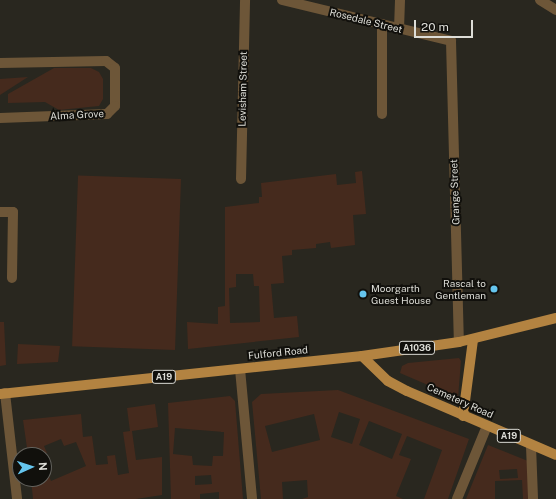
<!DOCTYPE html>
<style>
body{margin:0}
#map{position:relative;width:556px;height:499px;overflow:hidden;background:#29271f;font-family:"Public Sans",sans-serif}
div>[style]{position:absolute}
.green>*{inset:0;background:#452a1d;transform-origin:0 0}
.service>*{height:10px;margin:-5px;padding:0 5px;transform-origin:5px;border-radius:5px;background:#6d5638}
.minor>*{height:10px;margin:-5px;padding:0 5px;transform-origin:5px;border-radius:5px;background:#6d5638}
.primary>*{height:10px;margin:-5px;padding:0 5px;transform-origin:5px;border-radius:5px;background:#b38341}
.dots>*{width:11px;height:11px;translate:-50% -50%;box-sizing:border-box;border:2px solid #11100c;border-radius:50%}
span{translate:-50% -50%;white-space:nowrap;text-align:center;line-height:1.15;-webkit-text-stroke:4px #11100c;paint-order:stroke}
.shield-label span{padding:1px 3px;background:#11100c;border:1px solid;border-radius:3px;-webkit-text-stroke-width:0}
.shield-label{font-size:9px;color:#ddddd7;font-weight:700}
.street-label{font-size:10px;color:#ddddd7}
.poi-label{font-size:10px;color:#ddddd7}
.right{translate:-100% -50%;text-align:right}
.left{translate:0 -50%;text-align:left}
.north{position:absolute;left:12px;top:447px;width:40px;height:40px;box-sizing:border-box;background:#11100c;border:1px solid #63625d;border-radius:50%;rotate:87deg;font-size:11px;font-weight:700;line-height:16px;text-align:center;color:#ddddd7}
.north::after{content:'';display:block;margin:auto;width:14px;height:18px;background:#65c5ee;clip-path:polygon(50% 0,100% 100%,50% 72%,0 100%)}
.scale{position:absolute;left:414px;top:20px;width:59px;height:18px;box-sizing:border-box;border:2px solid #ddddd7;border-top:0;padding-left:5px;font-size:12px;line-height:14px;white-space:nowrap;color:#ddddd7;-webkit-text-stroke:3px #11100c;paint-order:stroke}
</style>
<div id="map">
<div class="green">
<div style="clip-path:polygon(54px 68px,91px 68px,99px 72px,103px 79px,103px 99px,99px 106px,59px 110px,45px 102px,8px 103px,8px 94px)"></div>
<div style="clip-path:polygon(28px 77px,0 95px,0 79px)"></div>
<div style="clip-path:polygon(evenodd,362px 171px,366px 214px,353px 215px,355px 245px,331px 248px,330px 242px,316px 244px,316px 248px,292px 250px,292px 255px,282px 256px,284px 283px,271px 284px,274px 318px,297px 316px,299px 337px,188px 349px,187px 322px,218px 324px,218px 307px,225px 306px,225px 207px,259px 203px,259px 197px,262px 197px,261px 183px,336px 174px,337px 185px,356px 183px,355px 172px,362px 171px,236px 274px,253px 274px,254px 286px,259px 286px,260px 322px,230px 323px,229px 288px,236px 287px,236px 274px)"></div>
<div style="left:181px;top:179px;width:171px;height:103px;rotate:92deg"></div>
<div style="clip-path:polygon(0 322px,4px 322px,6px 365px,0 366px)"></div>
<div style="clip-path:polygon(18px 344px,60px 346px,58px 362px,17px 364px)"></div>
<div style="clip-path:polygon(459px 358px,461px 361px,458px 398px,400px 373px,402px 366px,408px 363px)"></div>
<div style="clip-path:polygon(evenodd,338px 390px,469px 439px,448px 499px,424px 499px,442px 450px,407px 436px,399px 455px,411px 459px,396px 496px,403px 499px,302px 499px,308px 497px,307px 480px,282px 482px,283px 499px,261px 499px,252px 402px,261px 394px,338px 390px,339px 412px,360px 419px,352px 444px,331px 437px,339px 412px,338px 390px,314px 414px,320px 440px,272px 452px,265px 426px,314px 414px,338px 390px,369px 421px,402px 434px,392px 459px,359px 445px,369px 421px)"></div>
<div style="clip-path:polygon(evenodd,230px 396px,235px 401px,243px 499px,219px 499px,219px 492px,200px 494px,200px 499px,171px 499px,168px 403px,230px 396px,175px 428px,224px 432px,223px 456px,213px 456px,212px 466px,193px 465px,192px 456px,173px 454px,175px 428px,230px 396px,211px 475px,212px 484px,195px 485px,195px 476px,211px 475px)"></div>
<div style="clip-path:polygon(155px 404px,158px 427px,132px 431px,136px 460px,162px 457px,162px 495px,136px 499px,33px 499px,31px 479px,44px 479px,44px 464px,51px 481px,86px 466px,76px 442px,64px 446px,61px 439px,44px 446px,47px 453px,28px 455px,23px 420px,81px 414px,83px 437px,92px 436px,96px 465px,108px 464px,107px 456px,115px 455px,118px 475px,129px 473px,123px 432px,130px 431px,127px 408px)"></div>
<div style="clip-path:polygon(evenodd,488px 445px,528px 461px,529px 499px,523px 499px,522px 480px,495px 481px,495px 499px,466px 499px,488px 445px,517px 469px,518px 478px,500px 479px,499px 470px,517px 469px)"></div>
</div>
<div class="service">
<div style="left:540px;top:0;width:19px;rotate:32deg"></div>
<div style="left:382px;top:114px;width:90px;rotate:-90deg"></div>
<div style="left:0;top:212px;width:13px"></div>
<div style="left:13px;top:212px;width:66px;rotate:90.9deg"></div>
<div style="left:531px;top:446px;width:53px;rotate:87.8deg"></div>
</div>
<div class="minor">
<div style="left:282px;top:0;width:174px;rotate:13.6deg"></div>
<div style="left:451px;top:41px;width:301px;rotate:88.5deg"></div>
<div style="left:399px;top:29px;width:29px;rotate:-88deg"></div>
<div style="left:0;top:63px;width:106px;rotate:-1.1deg"></div>
<div style="left:106px;top:61px;width:11px;rotate:38deg"></div>
<div style="left:115px;top:68px;width:38px;rotate:90deg"></div>
<div style="left:115px;top:106px;width:11px;rotate:135deg"></div>
<div style="left:107px;top:114px;width:107px;rotate:177.9deg"></div>
<div style="left:241px;top:179px;width:179px;rotate:-88.7deg"></div>
<div style="left:240px;top:369px;width:131px;rotate:84.7deg"></div>
<div style="left:5px;top:393px;width:107px;rotate:83.5deg"></div>
<div style="left:457px;top:499px;width:79px;rotate:-67.7deg"></div>
</div>
<div class="primary">
<div style="left:362px;top:356px;width:36px;rotate:44deg"></div>
<div style="left:388px;top:381px;width:21px;rotate:28deg"></div>
<div style="left:407px;top:391px;width:162px;rotate:23.2deg"></div>
<div style="left:0;top:394px;width:364px;rotate:-6deg"></div>
<div style="left:362px;top:356px;width:98px;rotate:-8.2deg"></div>
<div style="left:459px;top:342px;width:100px;rotate:-13.9deg"></div>
<div style="left:463px;top:416px;width:77px;rotate:-82.5deg"></div>
</div>
<div class="dots">
<div style="left:494px;top:289px;background:#65c5ee"></div>
<div style="left:363px;top:294px;background:#65c5ee"></div>
</div>
<div class="shield-label">
<span style="left:417px;top:348px">A1036</span>
<span style="left:164px;top:377px">A19</span>
<span style="left:509px;top:436px">A19</span>
</div>
<div class="street-label">
<span style="left:366px;top:21px;rotate:14deg">Rosedale Street</span>
<span style="left:243px;top:89px;rotate:-89deg">Levisham Street</span>
<span style="left:77px;top:115px;rotate:-3deg">Alma Grove</span>
<span style="left:455px;top:192px;rotate:-92deg">Grange Street</span>
<span style="left:278px;top:353px;rotate:-6deg">Fulford Road</span>
<span style="left:460px;top:401px;rotate:24deg">Cemetery Road</span>
</div>
<div class="poi-label">
<span class="right" style="left:486px;top:289px">Rascal to<br>Gentleman</span>
<span class="left" style="left:371px;top:294px">Moorgarth<br>Guest House</span>
</div>
<div class="north">N</div>
<div class="scale">20 m</div>
</div>
